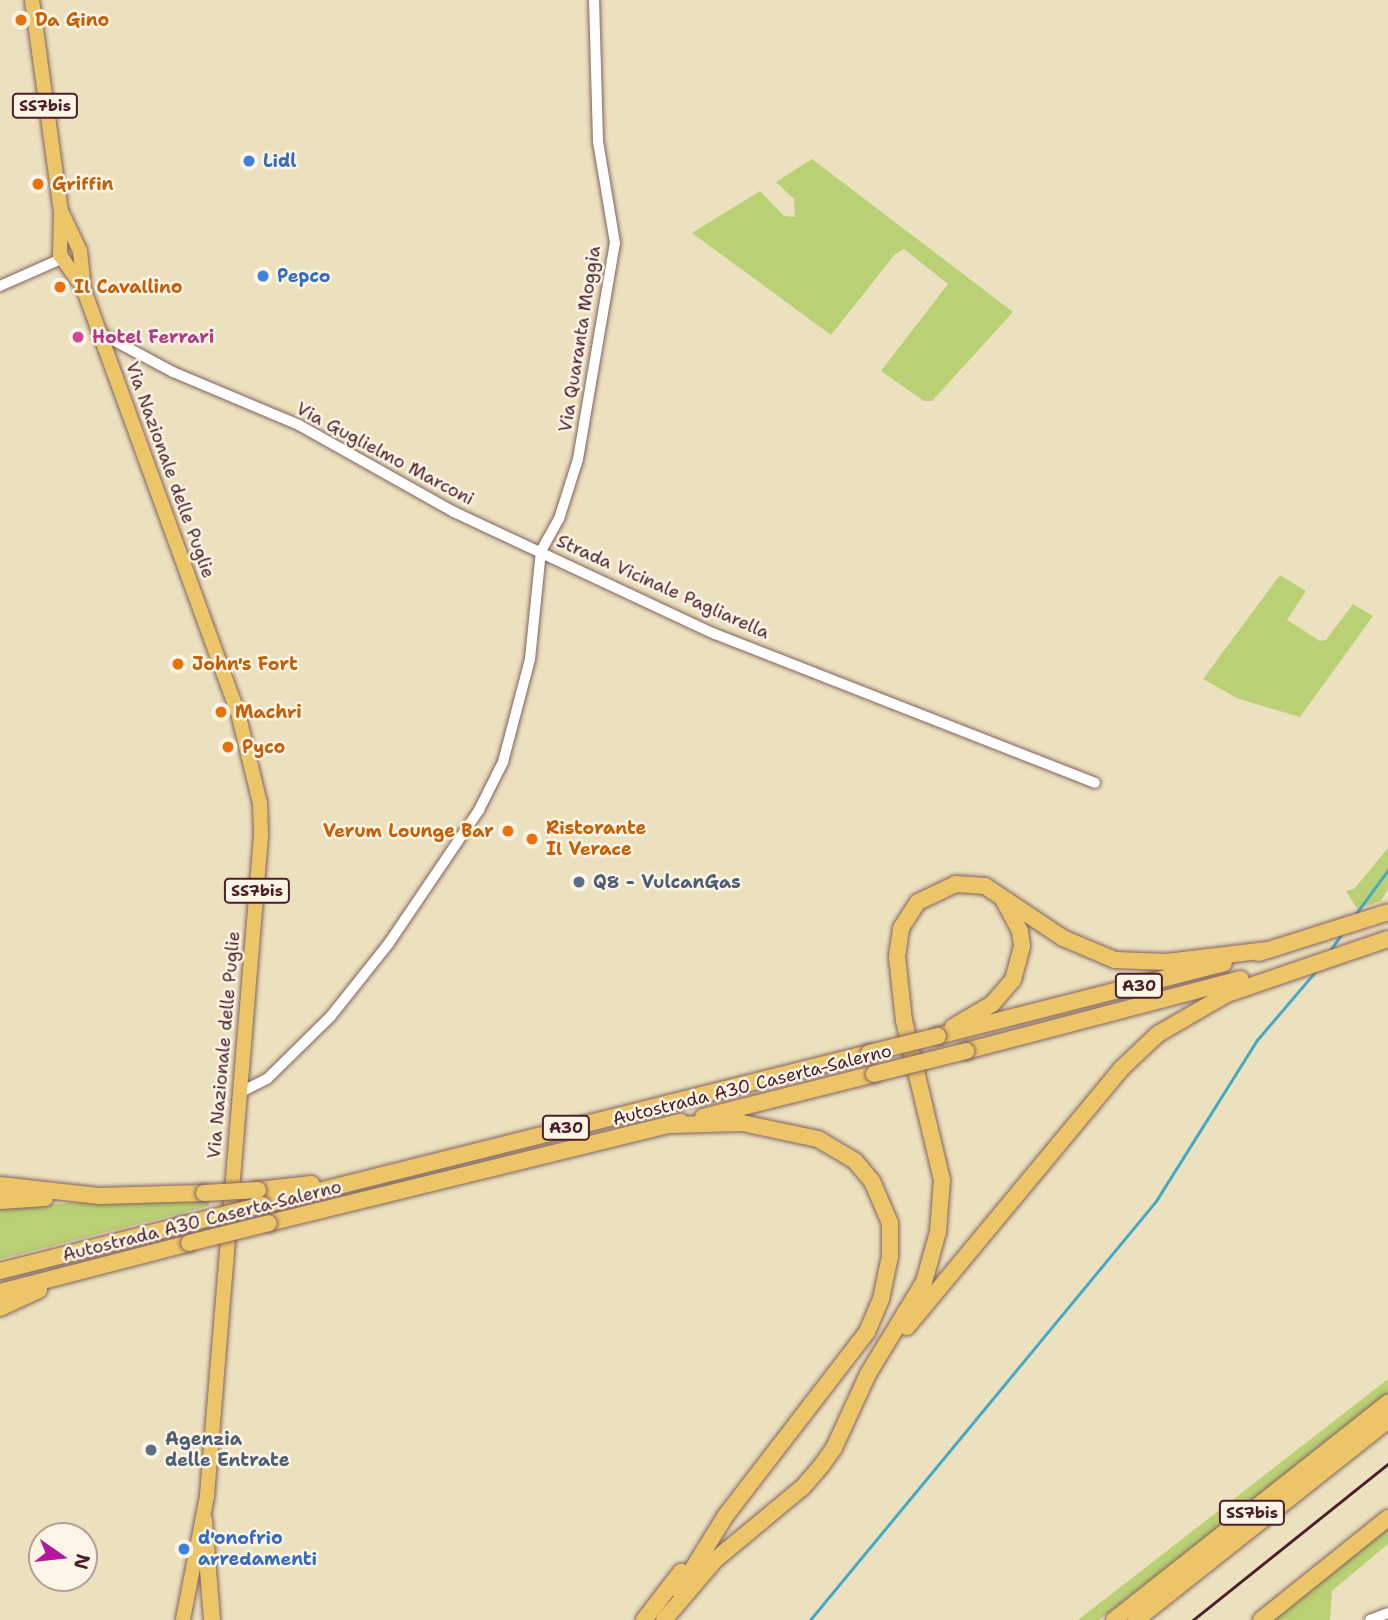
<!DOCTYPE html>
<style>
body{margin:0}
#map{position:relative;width:1388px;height:1620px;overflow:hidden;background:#ece1bf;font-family:"Shantell Sans",sans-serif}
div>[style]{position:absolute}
.green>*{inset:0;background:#bad074}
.stream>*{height:2.5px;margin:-1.25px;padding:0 1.25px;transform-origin:1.25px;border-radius:1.25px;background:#44a9c4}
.roads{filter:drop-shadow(0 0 2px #83635f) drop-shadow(0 0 2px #83635f)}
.minor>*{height:10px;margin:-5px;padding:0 5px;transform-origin:5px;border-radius:5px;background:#fff}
.major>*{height:14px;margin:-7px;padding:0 7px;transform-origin:7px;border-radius:7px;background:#edc569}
.highway>*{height:16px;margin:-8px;padding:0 8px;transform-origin:8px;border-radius:8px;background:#edc569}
.rail>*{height:2.5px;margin:-1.25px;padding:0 1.25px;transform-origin:1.25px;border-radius:1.25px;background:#4a1f2b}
.bridges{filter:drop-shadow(0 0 2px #83635f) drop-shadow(0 0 2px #83635f)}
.highway-bridge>*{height:16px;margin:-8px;padding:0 8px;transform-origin:8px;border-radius:8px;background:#edc569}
.dots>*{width:19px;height:19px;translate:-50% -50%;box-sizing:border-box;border:4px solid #fcf5e5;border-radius:50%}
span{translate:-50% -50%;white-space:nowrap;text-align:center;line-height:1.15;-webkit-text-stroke:5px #fcf5e5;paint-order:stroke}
.shield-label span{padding:2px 5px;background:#fcf5e5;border:2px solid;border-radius:5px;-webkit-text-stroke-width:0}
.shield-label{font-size:16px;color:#4a1f2b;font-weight:700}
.food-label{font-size:18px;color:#c56008;font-weight:700}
.left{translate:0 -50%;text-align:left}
.right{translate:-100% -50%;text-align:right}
.shop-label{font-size:18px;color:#366cbe;font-weight:700}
.hotel-label{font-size:18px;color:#b23c85;font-weight:700}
.street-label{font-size:18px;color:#4a1f2b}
.service-label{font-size:18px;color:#4e5e75;font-weight:700}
.north{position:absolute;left:28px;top:1522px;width:70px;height:70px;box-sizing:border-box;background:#fcf5e5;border:2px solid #b59f9b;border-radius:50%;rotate:104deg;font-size:19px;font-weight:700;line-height:28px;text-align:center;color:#4a1f2b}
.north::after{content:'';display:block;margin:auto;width:24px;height:32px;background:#b5179e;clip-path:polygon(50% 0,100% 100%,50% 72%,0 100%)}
</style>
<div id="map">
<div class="green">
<div style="clip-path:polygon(812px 159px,1013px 312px,932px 401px,924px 401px,881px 371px,948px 284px,904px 249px,895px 254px,831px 335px,692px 233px,760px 191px,784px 216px,795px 217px,794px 199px,776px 182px)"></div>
<div style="clip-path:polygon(1280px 575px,1306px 591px,1287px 620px,1320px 641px,1326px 640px,1353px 604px,1373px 616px,1300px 717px,1239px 699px,1203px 679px)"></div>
<div style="clip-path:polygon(1388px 848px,1388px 889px,1381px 901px,1357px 909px,1346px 891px,1354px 889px)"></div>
<div style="clip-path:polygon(196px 1198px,208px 1198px,209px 1206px,0 1259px,0 1206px)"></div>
<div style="clip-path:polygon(1388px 1379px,1388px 1393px,1185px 1554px,1099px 1620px,1078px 1620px)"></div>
<div style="clip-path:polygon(1388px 1527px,1388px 1544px,1332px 1591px,1330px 1620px,1272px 1620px)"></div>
</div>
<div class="stream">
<div style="left:1355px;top:915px;width:56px;rotate:-53.7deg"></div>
<div style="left:1329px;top:952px;width:21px;rotate:-55deg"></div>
<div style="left:810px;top:1620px;width:543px;rotate:-50.45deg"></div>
<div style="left:1156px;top:1201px;width:190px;rotate:-57.9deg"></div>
<div style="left:1257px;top:1040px;width:89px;rotate:-49.5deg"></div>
</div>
<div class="roads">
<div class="minor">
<div style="left:0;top:286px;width:67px;rotate:-23.9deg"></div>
<div style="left:100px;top:333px;width:83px;rotate:28.1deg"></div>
<div style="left:173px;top:372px;width:137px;rotate:22.8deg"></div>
<div style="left:299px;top:425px;width:178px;rotate:29.3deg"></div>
<div style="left:454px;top:512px;width:288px;rotate:25.1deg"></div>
<div style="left:715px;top:634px;width:408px;rotate:21.4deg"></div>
<div style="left:239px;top:1093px;width:31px;rotate:-27deg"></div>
<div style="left:267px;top:1079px;width:90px;rotate:-44.5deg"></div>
<div style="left:331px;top:1016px;width:93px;rotate:-51.5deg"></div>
<div style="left:389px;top:943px;width:161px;rotate:-55.9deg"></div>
<div style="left:479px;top:810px;width:54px;rotate:-63.4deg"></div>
<div style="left:503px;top:762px;width:106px;rotate:-75.3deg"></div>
<div style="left:530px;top:659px;width:109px;rotate:-84.2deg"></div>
<div style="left:541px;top:551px;width:37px;rotate:-61deg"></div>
<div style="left:559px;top:519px;width:63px;rotate:-72.4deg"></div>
<div style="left:578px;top:459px;width:219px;rotate:-80.3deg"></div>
<div style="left:615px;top:243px;width:103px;rotate:-99.5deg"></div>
<div style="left:598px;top:141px;width:141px;rotate:-91.6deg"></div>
<div style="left:1370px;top:1620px;width:19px;rotate:-21deg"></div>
</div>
<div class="major">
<div style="left:32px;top:0;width:213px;rotate:82.2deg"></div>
<div style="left:61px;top:211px;width:44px;rotate:91.3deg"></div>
<div style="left:60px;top:255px;width:32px;rotate:55deg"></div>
<div style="left:61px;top:211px;width:44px;rotate:64.6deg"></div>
<div style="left:80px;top:251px;width:39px;rotate:84deg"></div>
<div style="left:84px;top:290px;width:454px;rotate:70deg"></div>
<div style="left:239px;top:717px;width:89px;rotate:76.3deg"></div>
<div style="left:260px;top:803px;width:33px;rotate:88deg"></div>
<div style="left:261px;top:836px;width:662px;rotate:94.68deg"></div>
<div style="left:207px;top:1496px;width:126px;rotate:101deg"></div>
</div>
<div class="highway">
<div style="left:1259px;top:953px;width:135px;rotate:-17.6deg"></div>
<div style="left:953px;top:1027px;width:45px;rotate:-30.5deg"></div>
<div style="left:992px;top:1004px;width:32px;rotate:-49deg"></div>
<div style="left:1013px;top:980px;width:35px;rotate:-75deg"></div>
<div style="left:1022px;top:946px;width:15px;rotate:-98deg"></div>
<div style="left:1020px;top:931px;width:36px;rotate:-118deg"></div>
<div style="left:938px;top:1036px;width:295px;rotate:-14.3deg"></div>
<div style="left:966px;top:1051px;width:284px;rotate:-14.7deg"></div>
<div style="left:703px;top:1117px;width:176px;rotate:-14.1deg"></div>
<div style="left:671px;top:1125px;width:71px;rotate:-1.6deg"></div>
<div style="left:742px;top:1123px;width:78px;rotate:11.9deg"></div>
<div style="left:818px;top:1139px;width:43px;rotate:30.7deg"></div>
<div style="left:855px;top:1161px;width:26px;rotate:50deg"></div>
<div style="left:872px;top:1181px;width:46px;rotate:66.8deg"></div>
<div style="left:890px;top:1223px;width:33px;rotate:90deg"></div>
<div style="left:890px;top:1256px;width:44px;rotate:101.8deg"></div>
<div style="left:881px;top:1299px;width:36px;rotate:113deg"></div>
<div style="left:867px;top:1332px;width:231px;rotate:127.6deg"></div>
<div style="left:726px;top:1515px;width:89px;rotate:121.7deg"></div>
<div style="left:0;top:1185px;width:101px;rotate:6.3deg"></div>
<div style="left:100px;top:1196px;width:104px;rotate:-1.7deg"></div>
<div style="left:258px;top:1190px;width:54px;rotate:-6.3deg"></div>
<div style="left:0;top:1201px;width:45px;rotate:-3.8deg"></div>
<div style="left:263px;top:1205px;width:625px;rotate:-14.08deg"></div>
<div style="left:269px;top:1223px;width:424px;rotate:-13.8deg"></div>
<div style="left:0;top:1271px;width:188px;rotate:-14.2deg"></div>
<div style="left:0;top:1292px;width:195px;rotate:-14.5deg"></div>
<div style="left:0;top:1308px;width:43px;rotate:-24.8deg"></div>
<div style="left:907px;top:1327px;width:337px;rotate:-50.3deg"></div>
<div style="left:1122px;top:1068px;width:50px;rotate:-43.4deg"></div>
<div style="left:1158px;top:1034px;width:80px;rotate:-30.1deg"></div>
<div style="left:1227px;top:994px;width:170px;rotate:-18.9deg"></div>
<div style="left:204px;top:1520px;width:100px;rotate:85.4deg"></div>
<div style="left:644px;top:1620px;width:61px;rotate:-52.4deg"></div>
<div style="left:664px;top:1620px;width:79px;rotate:-49.6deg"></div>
<div style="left:715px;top:1560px;width:114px;rotate:-39.7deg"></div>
<div style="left:803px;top:1487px;width:28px;rotate:-49deg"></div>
<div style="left:821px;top:1466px;width:22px;rotate:-54deg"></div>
<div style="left:834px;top:1448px;width:81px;rotate:-65.3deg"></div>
<div style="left:868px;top:1374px;width:108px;rotate:-58.7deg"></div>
<div style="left:924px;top:1282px;width:52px;rotate:-74.4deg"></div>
<div style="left:938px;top:1232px;width:52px;rotate:-85.6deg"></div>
<div style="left:942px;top:1180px;width:163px;rotate:-103.4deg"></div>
<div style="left:904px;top:1021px;width:64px;rotate:-96.2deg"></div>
<div style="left:897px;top:957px;width:29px;rotate:-82deg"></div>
<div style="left:901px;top:928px;width:31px;rotate:-57deg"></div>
<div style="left:918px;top:902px;width:42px;rotate:-25.3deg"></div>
<div style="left:956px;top:884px;width:29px;rotate:4deg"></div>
<div style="left:985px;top:886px;width:94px;rotate:33.7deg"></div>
<div style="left:1063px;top:938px;width:56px;rotate:22.9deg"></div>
<div style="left:1115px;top:960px;width:52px;rotate:2.2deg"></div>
<div style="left:1167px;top:962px;width:101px;rotate:-6.8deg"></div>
<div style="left:1114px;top:1620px;width:350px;rotate:-38.4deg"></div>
<div style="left:1136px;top:1620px;width:322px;rotate:-38.4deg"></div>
<div style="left:1261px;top:1620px;width:163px;rotate:-38.8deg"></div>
</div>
</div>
<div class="rail">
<div style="left:1193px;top:1620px;width:250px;rotate:-38.7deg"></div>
</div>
<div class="bridges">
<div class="highway-bridge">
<div style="left:869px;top:1053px;width:71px;rotate:-13.8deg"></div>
<div style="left:874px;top:1074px;width:95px;rotate:-14deg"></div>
<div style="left:204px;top:1193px;width:54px;rotate:-3.2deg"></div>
<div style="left:182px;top:1225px;width:83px;rotate:-13.9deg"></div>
<div style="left:189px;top:1243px;width:82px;rotate:-14deg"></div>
</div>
</div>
<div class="dots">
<div style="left:21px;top:20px;background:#e8710a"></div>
<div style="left:249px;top:161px;background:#3f7fe0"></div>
<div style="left:38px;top:184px;background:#e8710a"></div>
<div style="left:263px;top:276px;background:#3f7fe0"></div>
<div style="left:60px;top:287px;background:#e8710a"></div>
<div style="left:78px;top:337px;background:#d1479c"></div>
<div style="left:178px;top:664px;background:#e8710a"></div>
<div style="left:221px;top:712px;background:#e8710a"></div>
<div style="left:228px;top:747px;background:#e8710a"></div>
<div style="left:508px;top:831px;background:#e8710a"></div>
<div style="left:532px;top:839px;background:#e8710a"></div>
<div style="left:579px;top:882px;background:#5c6f8a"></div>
<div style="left:151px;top:1450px;background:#5c6f8a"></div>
<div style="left:184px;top:1549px;background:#3f7fe0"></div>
</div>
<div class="shield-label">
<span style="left:45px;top:106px">SS7bis</span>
<span style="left:257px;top:891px">SS7bis</span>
<span style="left:1139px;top:986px">A30</span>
<span style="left:566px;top:1128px">A30</span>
<span style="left:1252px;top:1513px">SS7bis</span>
</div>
<div class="food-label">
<span class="left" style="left:35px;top:20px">Da Gino</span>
<span class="left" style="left:52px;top:184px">Griffin</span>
<span class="left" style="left:74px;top:287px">Il Cavallino</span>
<span class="left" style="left:192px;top:664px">John's Fort</span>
<span class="left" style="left:235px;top:712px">Machri</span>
<span class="left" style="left:242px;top:747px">Pyco</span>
<span class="left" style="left:546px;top:839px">Ristorante<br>Il Verace</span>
<span class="right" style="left:494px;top:831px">Verum Lounge Bar</span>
</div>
<div class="shop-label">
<span class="left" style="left:263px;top:161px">Lidl</span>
<span class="left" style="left:277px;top:276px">Pepco</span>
<span class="left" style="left:198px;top:1549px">d'onofrio<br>arredamenti</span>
</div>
<div class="hotel-label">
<span class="left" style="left:92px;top:337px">Hotel Ferrari</span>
</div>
<div class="street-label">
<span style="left:580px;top:339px;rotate:-81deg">Via Quaranta Moggia</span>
<span style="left:385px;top:454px;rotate:28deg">Via Guglielmo Marconi</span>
<span style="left:170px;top:470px;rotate:70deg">Via Nazionale delle Puglie</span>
<span style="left:663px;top:587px;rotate:24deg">Strada Vicinale Pagliarella</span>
<span style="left:224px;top:1045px;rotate:-85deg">Via Nazionale delle Puglie</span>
<span style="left:752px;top:1085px;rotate:-14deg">Autostrada A30 Caserta-Salerno</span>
<span style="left:202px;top:1221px;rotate:-14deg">Autostrada A30 Caserta-Salerno</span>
</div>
<div class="service-label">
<span class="left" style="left:593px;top:882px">Q8 - VulcanGas</span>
<span class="left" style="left:165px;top:1450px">Agenzia<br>delle Entrate</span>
</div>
<div class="north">N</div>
</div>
